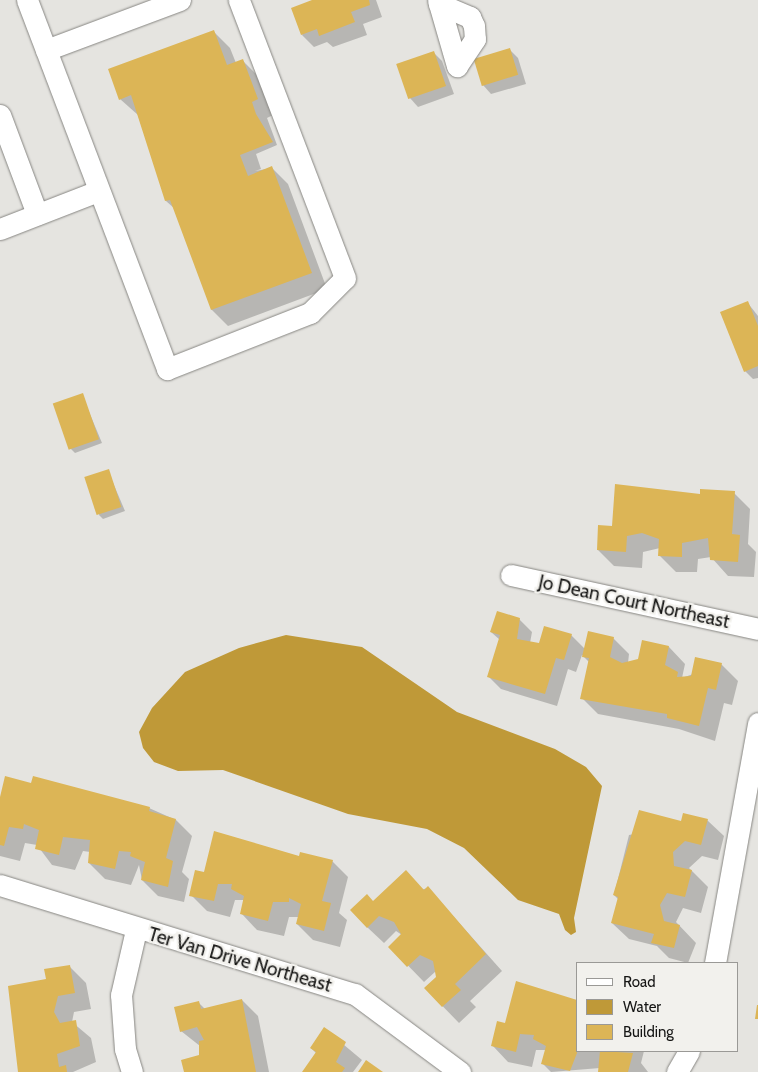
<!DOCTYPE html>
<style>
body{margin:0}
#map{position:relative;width:758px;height:1072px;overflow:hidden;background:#e5e4e0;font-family:Cabin,sans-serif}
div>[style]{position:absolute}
.water>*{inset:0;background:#bf9938}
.shadow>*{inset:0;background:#0003}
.building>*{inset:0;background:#dcb556;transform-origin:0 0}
.roads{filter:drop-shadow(0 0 1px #878682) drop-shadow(0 0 1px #878682)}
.minor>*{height:21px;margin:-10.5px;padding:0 10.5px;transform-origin:10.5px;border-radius:10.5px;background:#fff}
span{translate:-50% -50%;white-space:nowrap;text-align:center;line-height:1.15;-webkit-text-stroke:4.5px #f2f1ed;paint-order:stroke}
.street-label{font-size:19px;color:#151514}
.legend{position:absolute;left:576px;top:962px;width:162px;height:90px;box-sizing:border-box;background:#f2f1ed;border:1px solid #9a9996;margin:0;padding:6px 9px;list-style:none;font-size:15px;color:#151514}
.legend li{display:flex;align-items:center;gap:10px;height:25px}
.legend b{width:25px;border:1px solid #9a9996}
</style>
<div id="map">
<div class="water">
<div style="clip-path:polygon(286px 635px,362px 647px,457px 712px,555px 749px,586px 767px,602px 786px,574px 918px,576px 932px,571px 935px,565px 930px,559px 914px,518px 900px,464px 848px,427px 829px,348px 814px,223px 770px,178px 771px,154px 762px,143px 748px,139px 732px,152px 708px,185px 672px,239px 648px)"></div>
</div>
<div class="shadow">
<div style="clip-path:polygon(316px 0,376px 0,382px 17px,363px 24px,367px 35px,333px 47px,327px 42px,314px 47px,302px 35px)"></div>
<div style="clip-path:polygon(214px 32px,230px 48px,236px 63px,243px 61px,259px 77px,273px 115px,267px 118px,277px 145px,256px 154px,261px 169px,255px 171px,272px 168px,288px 184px,327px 289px,228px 326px,212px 310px,175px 209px,166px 201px,138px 115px,120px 99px)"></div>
<div style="clip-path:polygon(510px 50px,518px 58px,526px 84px,491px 94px,483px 85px)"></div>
<div style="clip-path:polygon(434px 53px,442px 61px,454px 94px,418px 107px,410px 98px)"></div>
<div style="clip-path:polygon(747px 302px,758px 316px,758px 378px,753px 379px,745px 371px)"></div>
<div style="clip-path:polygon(82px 395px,102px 443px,75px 453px,71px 449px)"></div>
<div style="clip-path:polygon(108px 471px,125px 511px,103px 519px,99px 515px)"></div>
<div style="clip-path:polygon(734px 493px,750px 509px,748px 544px,756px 552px,754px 577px,728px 576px,711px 557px,698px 559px,697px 572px,676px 572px,659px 555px,660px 548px,643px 552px,642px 568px,614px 566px,598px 550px,613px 527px,701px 496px)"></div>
<div style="clip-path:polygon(519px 619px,532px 632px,530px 643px,540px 645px,571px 635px,585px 649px,613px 638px,629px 654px,628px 663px,639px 660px,643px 642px,669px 647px,685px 664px,682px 678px,721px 664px,738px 681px,732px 705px,724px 703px,715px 741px,679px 729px,598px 714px,582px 698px,589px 662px,582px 655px,576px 672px,568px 669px,557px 706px,501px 689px,489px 677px,500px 640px,491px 632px)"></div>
<div style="clip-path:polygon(0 801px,149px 808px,176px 820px,192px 836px,182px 872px,189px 879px,184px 902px,158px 896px,142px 880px,139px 865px,131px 885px,105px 879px,89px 863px,90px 852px,83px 851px,75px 870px,52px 865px,37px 845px,25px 843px,20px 861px,0 856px)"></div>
<div style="clip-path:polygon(707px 820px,724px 836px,718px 860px,702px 856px,689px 868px,708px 887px,701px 913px,683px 908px,676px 922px,696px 943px,688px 963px,669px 958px,657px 946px,629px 939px,612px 923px,619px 900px,614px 895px,629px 835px)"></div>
<div style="clip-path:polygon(215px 832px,300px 857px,332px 861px,348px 877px,339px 913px,347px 920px,340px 947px,313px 940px,297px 924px,299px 917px,289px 917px,284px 936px,257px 930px,241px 913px,244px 900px,235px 900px,230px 917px,207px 911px,191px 895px,204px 874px)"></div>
<div style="clip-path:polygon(428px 888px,502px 971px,470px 1001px,476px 1007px,459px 1023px,425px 988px,437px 977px,436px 971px,424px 982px,390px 947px,402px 935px,396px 931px,384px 943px,367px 927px,374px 902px)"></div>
<div style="clip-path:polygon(70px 967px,86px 983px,91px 1009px,74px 1012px,72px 1022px,91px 1038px,96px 1062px,73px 1072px,19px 1072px,47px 980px)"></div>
<div style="clip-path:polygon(242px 1000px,258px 1016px,269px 1072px,185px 1072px,200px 1056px,200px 1046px,181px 1031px,198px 1002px,205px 1009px)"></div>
<div style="clip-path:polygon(506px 1024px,577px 1051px,644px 1051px,641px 1063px,648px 1072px,599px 1072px,600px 1068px,551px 1072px,543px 1064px,546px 1050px,536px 1050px,532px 1067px,508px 1062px,492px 1045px)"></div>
<div style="clip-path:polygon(325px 1029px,362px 1060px,353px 1072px,304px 1072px,317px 1054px,311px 1048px)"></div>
</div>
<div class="building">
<div style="clip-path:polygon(312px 0,369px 0,370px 5px,351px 12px,355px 22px,319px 36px,317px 29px,301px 35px,291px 8px)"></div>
<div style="clip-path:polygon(214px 30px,227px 65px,243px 59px,258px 99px,252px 102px,256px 114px,273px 142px,240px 155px,248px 176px,272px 166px,312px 273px,211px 310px,170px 200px,165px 201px,131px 95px,119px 100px,108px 69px)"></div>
<div style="left:510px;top:48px;width:28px;height:38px;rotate:73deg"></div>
<div style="left:434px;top:51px;width:37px;height:40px;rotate:71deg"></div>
<div style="clip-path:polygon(748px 301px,758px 326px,758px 366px,744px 372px,720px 312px)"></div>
<div style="left:83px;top:393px;width:49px;height:32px;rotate:71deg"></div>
<div style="left:109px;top:469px;width:40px;height:26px;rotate:72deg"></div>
<div style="clip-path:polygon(615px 484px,700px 494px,700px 489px,735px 491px,732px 534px,740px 535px,738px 562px,710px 560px,708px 538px,682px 543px,682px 557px,658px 556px,659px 539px,642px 533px,627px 536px,626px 552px,597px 550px,598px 525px,612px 526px)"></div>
<div style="clip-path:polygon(497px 611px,520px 618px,517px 639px,539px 643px,544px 626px,572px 634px,564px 660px,556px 658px,545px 694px,487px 677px,500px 635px,490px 632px)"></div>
<div style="clip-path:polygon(588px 631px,614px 637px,610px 657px,622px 663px,638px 659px,642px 640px,669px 646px,665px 665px,678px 672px,677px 677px,691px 676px,695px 657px,722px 663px,716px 690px,708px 688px,699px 726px,667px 718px,667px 714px,580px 699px,589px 658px,582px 657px)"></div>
<div style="clip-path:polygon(5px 776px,31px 783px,33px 776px,150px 807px,149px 811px,176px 819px,166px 858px,173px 861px,168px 887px,141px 880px,145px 862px,130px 856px,131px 852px,119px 851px,115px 869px,88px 863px,90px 840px,63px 837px,59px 855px,35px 849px,39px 830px,24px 824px,23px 829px,9px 827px,4px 846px,0 845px,0 797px)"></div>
<div style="clip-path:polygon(639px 810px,681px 821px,683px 813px,708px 819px,701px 845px,685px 841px,673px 852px,674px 866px,692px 870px,685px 897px,667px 893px,660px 905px,664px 921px,680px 925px,674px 948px,651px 943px,654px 934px,611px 923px,618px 897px,613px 895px)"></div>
<div style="clip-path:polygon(214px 831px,299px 856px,300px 852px,333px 860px,322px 901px,331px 903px,324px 931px,296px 924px,301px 904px,289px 898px,289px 902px,273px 902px,268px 921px,240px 914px,244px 896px,231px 889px,232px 884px,218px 884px,214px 901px,189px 896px,195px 870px,204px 872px)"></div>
<div style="clip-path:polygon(406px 870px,424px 890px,428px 886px,486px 954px,455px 984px,461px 990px,442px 1007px,424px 988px,436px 977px,433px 961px,420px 955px,407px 967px,388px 947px,401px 934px,394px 922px,379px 916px,367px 928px,350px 910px,367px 894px,373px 901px)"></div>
<div style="clip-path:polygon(70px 965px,75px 993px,58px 996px,54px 1012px,60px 1023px,76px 1020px,80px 1046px,57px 1054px,59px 1067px,66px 1065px,67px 1072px,18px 1072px,8px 986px,46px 979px,44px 969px)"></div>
<div style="clip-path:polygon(516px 981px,577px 1000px,577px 1053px,570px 1071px,541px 1064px,546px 1046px,533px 1039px,534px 1035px,520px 1034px,516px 1052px,491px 1046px,497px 1021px,505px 1023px)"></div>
<div style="clip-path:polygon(242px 999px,256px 1072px,184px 1072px,181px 1060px,199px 1055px,199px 1041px,204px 1040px,197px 1027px,180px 1032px,174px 1007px,199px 1001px,201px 1009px)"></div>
<div style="clip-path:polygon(757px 1005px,758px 1005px,758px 1019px,755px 1019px)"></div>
<div style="clip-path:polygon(324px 1027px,346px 1042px,336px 1062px,345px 1068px,342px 1072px,302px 1072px,316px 1052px,310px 1048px)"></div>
<div style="clip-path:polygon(600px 1051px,633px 1053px,628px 1072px,598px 1072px)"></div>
<div style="clip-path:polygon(366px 1060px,383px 1072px,358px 1072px)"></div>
</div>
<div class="roads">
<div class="minor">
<div style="left:27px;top:0;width:395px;rotate:69.2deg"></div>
<div style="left:167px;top:369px;width:154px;rotate:-21.4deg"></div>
<div style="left:310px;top:313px;width:49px;rotate:-45deg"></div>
<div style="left:345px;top:278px;width:298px;rotate:-110.9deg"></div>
<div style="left:438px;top:0;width:69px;rotate:73.9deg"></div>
<div style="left:439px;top:4px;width:34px;rotate:23deg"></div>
<div style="left:470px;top:17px;width:10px;rotate:66deg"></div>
<div style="left:474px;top:26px;width:13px;rotate:86deg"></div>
<div style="left:475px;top:39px;width:32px;rotate:124deg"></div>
<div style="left:46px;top:50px;width:143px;rotate:-20.5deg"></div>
<div style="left:0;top:115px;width:106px;rotate:69.5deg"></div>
<div style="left:0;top:229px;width:105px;rotate:-21.2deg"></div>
<div style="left:511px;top:575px;width:253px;rotate:12.3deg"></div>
<div style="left:0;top:885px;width:371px;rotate:17.1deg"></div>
<div style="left:355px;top:994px;width:131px;rotate:36.6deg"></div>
<div style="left:715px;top:963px;width:244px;rotate:-79.8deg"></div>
<div style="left:132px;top:1072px;width:24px;rotate:-107deg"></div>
<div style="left:125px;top:1049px;width:54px;rotate:-94.2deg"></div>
<div style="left:121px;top:995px;width:67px;rotate:-77deg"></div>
<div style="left:677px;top:1072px;width:24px;rotate:-60deg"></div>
</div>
</div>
<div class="street-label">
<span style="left:634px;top:602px;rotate:12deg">Jo Dean Court Northeast</span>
<span style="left:240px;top:960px;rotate:16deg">Ter Van Drive Northeast</span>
</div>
<ul class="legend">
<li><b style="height:6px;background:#fff"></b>Road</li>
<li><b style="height:14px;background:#bf9938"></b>Water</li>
<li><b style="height:14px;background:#dcb556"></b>Building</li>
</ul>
</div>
